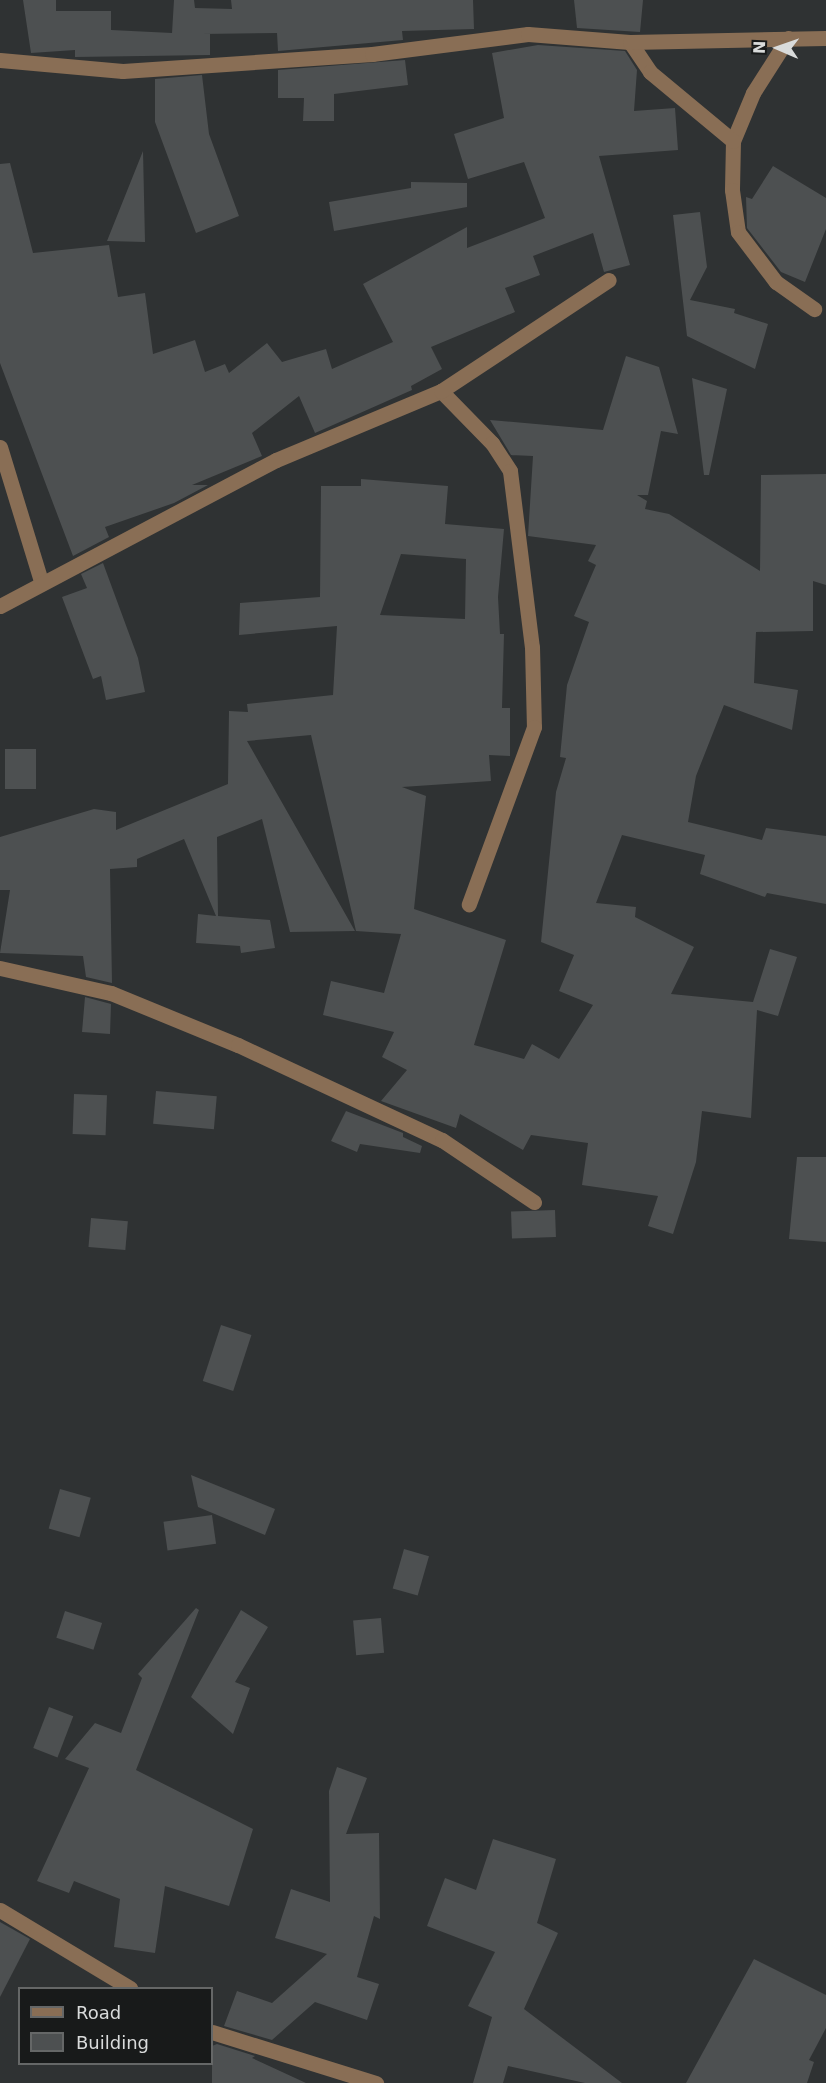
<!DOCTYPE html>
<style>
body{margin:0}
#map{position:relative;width:826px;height:2083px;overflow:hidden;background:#2f3233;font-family:"DejaVu Sans",sans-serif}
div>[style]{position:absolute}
.building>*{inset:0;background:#4d5051;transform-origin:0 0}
.minor>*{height:15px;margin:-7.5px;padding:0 7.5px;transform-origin:7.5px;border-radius:7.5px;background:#896e55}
span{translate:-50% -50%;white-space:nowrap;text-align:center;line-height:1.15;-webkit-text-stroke:4.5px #181a1a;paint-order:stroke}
.legend{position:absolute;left:18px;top:1987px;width:195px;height:78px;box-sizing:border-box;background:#181a1a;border:2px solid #656767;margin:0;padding:8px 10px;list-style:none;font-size:18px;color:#d9dbdb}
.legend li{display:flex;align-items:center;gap:12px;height:30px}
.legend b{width:30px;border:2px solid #656767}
.north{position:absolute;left:748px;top:18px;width:60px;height:60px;-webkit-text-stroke:4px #181a1a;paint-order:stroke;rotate:272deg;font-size:16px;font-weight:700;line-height:24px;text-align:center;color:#d9dbdb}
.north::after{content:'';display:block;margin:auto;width:21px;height:27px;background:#d9dbdb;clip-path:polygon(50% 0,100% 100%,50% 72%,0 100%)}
</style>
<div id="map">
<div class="building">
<div style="clip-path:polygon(23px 0,56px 0,56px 11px,111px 11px,111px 30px,172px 33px,174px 0,194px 0,195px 8px,232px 9px,231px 0,473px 0,474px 29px,402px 31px,403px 40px,278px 51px,277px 33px,201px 34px,210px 34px,210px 55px,75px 57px,75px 50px,31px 53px)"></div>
<div style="clip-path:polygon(574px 0,643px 0,640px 32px,577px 28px)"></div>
<div style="clip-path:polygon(538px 45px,625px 51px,637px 70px,634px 111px,675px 108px,678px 150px,599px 156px,630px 265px,604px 272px,593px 233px,533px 256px,540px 275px,505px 288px,515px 312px,431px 347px,442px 369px,411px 386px,412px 390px,315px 433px,299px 396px,252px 433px,262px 456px,192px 485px,208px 485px,174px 503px,105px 527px,109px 537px,73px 556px,0 363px,0 164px,10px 163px,33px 253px,109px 245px,118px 297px,145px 293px,153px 354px,195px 340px,205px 372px,225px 364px,229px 373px,267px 343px,282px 362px,326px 349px,332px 369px,393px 342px,363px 284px,467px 227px,467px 248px,545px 218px,524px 162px,468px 179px,454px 134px,504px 118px,492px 53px)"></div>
<div style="clip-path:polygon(405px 60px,408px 85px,334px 94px,334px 121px,303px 121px,304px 98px,278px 98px,278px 70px)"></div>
<div style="clip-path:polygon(202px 75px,209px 134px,239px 216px,196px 233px,155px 122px,155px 79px)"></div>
<div style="clip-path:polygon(143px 151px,145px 242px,107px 241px)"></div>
<div style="clip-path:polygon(773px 166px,826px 198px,826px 229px,805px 282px,781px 272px,747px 228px,746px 197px,752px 199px)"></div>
<div style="clip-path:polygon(411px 182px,467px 183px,467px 207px,334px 231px,329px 202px,411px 188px)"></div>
<div style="clip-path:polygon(700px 212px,707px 267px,690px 300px,735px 309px,734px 313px,768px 324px,755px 369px,687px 336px,673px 215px)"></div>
<div style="clip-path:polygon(evenodd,626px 356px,659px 367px,678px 434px,661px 431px,648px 495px,637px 495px,647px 501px,645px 509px,669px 514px,760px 571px,761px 475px,826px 474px,826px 585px,813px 581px,813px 631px,756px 632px,754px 683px,798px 690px,792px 730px,724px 705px,696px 776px,688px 822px,762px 840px,766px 828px,826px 836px,826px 904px,767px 893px,765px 897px,700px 874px,705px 855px,622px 835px,596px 903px,636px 907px,635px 917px,694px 947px,671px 994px,753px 1002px,770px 949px,797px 957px,778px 1016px,757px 1010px,751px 1118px,702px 1111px,696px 1162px,673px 1234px,648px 1226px,658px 1196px,582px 1185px,588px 1143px,531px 1135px,523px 1150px,460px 1114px,456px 1128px,381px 1101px,407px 1070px,382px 1057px,394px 1032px,323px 1015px,331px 981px,384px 993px,401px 934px,356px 931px,311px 735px,247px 741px,355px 931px,290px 932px,262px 819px,217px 837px,218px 916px,270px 920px,275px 948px,241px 953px,240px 946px,196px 943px,198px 914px,216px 916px,184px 839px,137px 859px,137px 867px,110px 869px,112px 983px,86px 977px,83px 956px,0 953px,10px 890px,0 890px,0 837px,94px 809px,116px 812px,116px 830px,228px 784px,229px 711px,248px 712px,247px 704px,333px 695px,337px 626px,239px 635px,240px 603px,320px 597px,321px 486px,361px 486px,361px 479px,448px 486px,445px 524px,504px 529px,498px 597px,500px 634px,504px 634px,502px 708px,510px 708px,510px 756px,489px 755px,491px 781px,402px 787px,426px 796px,414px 909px,506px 940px,474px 1045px,524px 1059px,532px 1044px,559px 1059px,593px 1005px,559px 991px,574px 955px,541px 942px,556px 792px,566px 758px,560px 757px,567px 685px,589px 622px,574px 616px,596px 565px,588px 561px,596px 545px,528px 536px,533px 456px,511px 455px,490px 420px,603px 430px,626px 356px,401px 554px,466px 559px,465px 619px,380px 615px,401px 554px)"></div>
<div style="clip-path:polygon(692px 378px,727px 389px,709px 475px,704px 475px)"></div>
<div style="clip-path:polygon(103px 563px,138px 658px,145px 692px,106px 700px,101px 676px,93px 679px,62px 597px,87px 588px,81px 574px)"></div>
<div style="left:5px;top:749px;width:31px;height:40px"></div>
<div style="clip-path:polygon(85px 997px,111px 1004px,110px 1034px,82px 1032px)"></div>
<div style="left:156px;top:1091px;width:61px;height:33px;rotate:5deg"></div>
<div style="left:74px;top:1094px;width:33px;height:40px;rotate:2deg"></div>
<div style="clip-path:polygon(346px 1111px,403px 1133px,403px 1137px,422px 1146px,420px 1153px,360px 1144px,357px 1152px,331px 1141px)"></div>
<div style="clip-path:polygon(797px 1157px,826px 1157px,826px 1242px,789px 1239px)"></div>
<div style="left:555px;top:1210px;width:27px;height:44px;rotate:88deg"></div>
<div style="left:91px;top:1218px;width:37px;height:29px;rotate:5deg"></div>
<div style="left:221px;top:1325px;width:32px;height:59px;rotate:18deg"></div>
<div style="clip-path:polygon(191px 1475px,275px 1509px,265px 1535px,198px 1507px)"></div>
<div style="left:60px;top:1489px;width:32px;height:41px;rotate:16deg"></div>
<div style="left:212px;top:1515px;width:29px;height:49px;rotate:82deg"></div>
<div style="left:404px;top:1549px;width:26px;height:41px;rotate:16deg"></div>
<div style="clip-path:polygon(196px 1608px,199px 1610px,136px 1770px,253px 1829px,229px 1906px,165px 1886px,155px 1953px,114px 1947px,120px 1899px,74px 1881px,69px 1893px,37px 1881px,89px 1768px,65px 1759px,95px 1723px,121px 1733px,142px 1678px,138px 1674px)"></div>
<div style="clip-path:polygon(241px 1610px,268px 1627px,235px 1682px,250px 1688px,233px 1734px,191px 1697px)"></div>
<div style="left:65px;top:1611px;width:39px;height:28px;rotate:18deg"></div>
<div style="left:381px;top:1618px;width:35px;height:28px;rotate:85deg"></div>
<div style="left:49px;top:1707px;width:26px;height:44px;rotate:21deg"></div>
<div style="clip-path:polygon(337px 1767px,367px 1778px,346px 1834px,379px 1833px,380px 1919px,374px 1916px,357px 1977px,379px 1984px,367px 2020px,315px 2002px,272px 2040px,224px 2026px,237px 1991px,272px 2003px,327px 1954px,275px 1938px,291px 1889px,330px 1902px,329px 1791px)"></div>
<div style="clip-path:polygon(493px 1839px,556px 1859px,537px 1923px,558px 1933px,524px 2009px,622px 2083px,585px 2083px,508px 2066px,503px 2083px,473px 2083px,492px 2017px,468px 2006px,495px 1952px,427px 1926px,445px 1878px,476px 1890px)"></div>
<div style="clip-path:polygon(0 1922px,30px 1939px,0 1997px)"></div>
<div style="clip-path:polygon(754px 1959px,826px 1995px,826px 2028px,809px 2060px,814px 2062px,807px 2083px,686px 2083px)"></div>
<div style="clip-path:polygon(217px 2044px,255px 2056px,252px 2058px,306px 2083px,212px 2083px,212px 2046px)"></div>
</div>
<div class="minor">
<div style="left:788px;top:38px;width:65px;rotate:122.5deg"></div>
<div style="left:753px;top:93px;width:52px;rotate:112.6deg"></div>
<div style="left:733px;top:141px;width:49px;rotate:91.2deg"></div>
<div style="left:732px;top:190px;width:42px;rotate:81.9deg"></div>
<div style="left:738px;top:232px;width:63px;rotate:52.8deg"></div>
<div style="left:776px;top:282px;width:47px;rotate:35.4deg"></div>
<div style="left:630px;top:42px;width:36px;rotate:56deg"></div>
<div style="left:650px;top:72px;width:108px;rotate:39.7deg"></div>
<div style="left:0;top:60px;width:123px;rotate:5.1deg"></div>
<div style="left:123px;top:71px;width:250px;rotate:-3.9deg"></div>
<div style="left:372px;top:54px;width:157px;rotate:-7.3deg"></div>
<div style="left:528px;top:34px;width:102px;rotate:4.5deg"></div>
<div style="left:630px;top:42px;width:196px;rotate:-1.2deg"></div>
<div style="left:441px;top:391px;width:73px;rotate:45.6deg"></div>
<div style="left:492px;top:443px;width:33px;rotate:57deg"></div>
<div style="left:510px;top:471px;width:177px;rotate:82.9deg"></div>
<div style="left:532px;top:647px;width:80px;rotate:88.6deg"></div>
<div style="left:534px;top:727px;width:189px;rotate:110.2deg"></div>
<div style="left:0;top:447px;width:140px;rotate:73deg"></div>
<div style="left:0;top:606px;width:312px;rotate:-27.9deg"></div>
<div style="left:276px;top:460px;width:179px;rotate:-22.7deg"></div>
<div style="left:441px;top:391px;width:201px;rotate:-33.5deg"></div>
<div style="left:0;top:968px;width:114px;rotate:12.7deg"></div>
<div style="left:111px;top:993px;width:137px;rotate:22.3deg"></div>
<div style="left:238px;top:1045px;width:225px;rotate:25deg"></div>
<div style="left:442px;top:1140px;width:111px;rotate:34deg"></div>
<div style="left:0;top:1910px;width:152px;rotate:31deg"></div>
<div style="left:212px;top:2032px;width:172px;rotate:17.3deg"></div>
</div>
<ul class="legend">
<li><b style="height:8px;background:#896e55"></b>Road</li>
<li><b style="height:16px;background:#4d5051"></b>Building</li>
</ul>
<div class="north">N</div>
</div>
